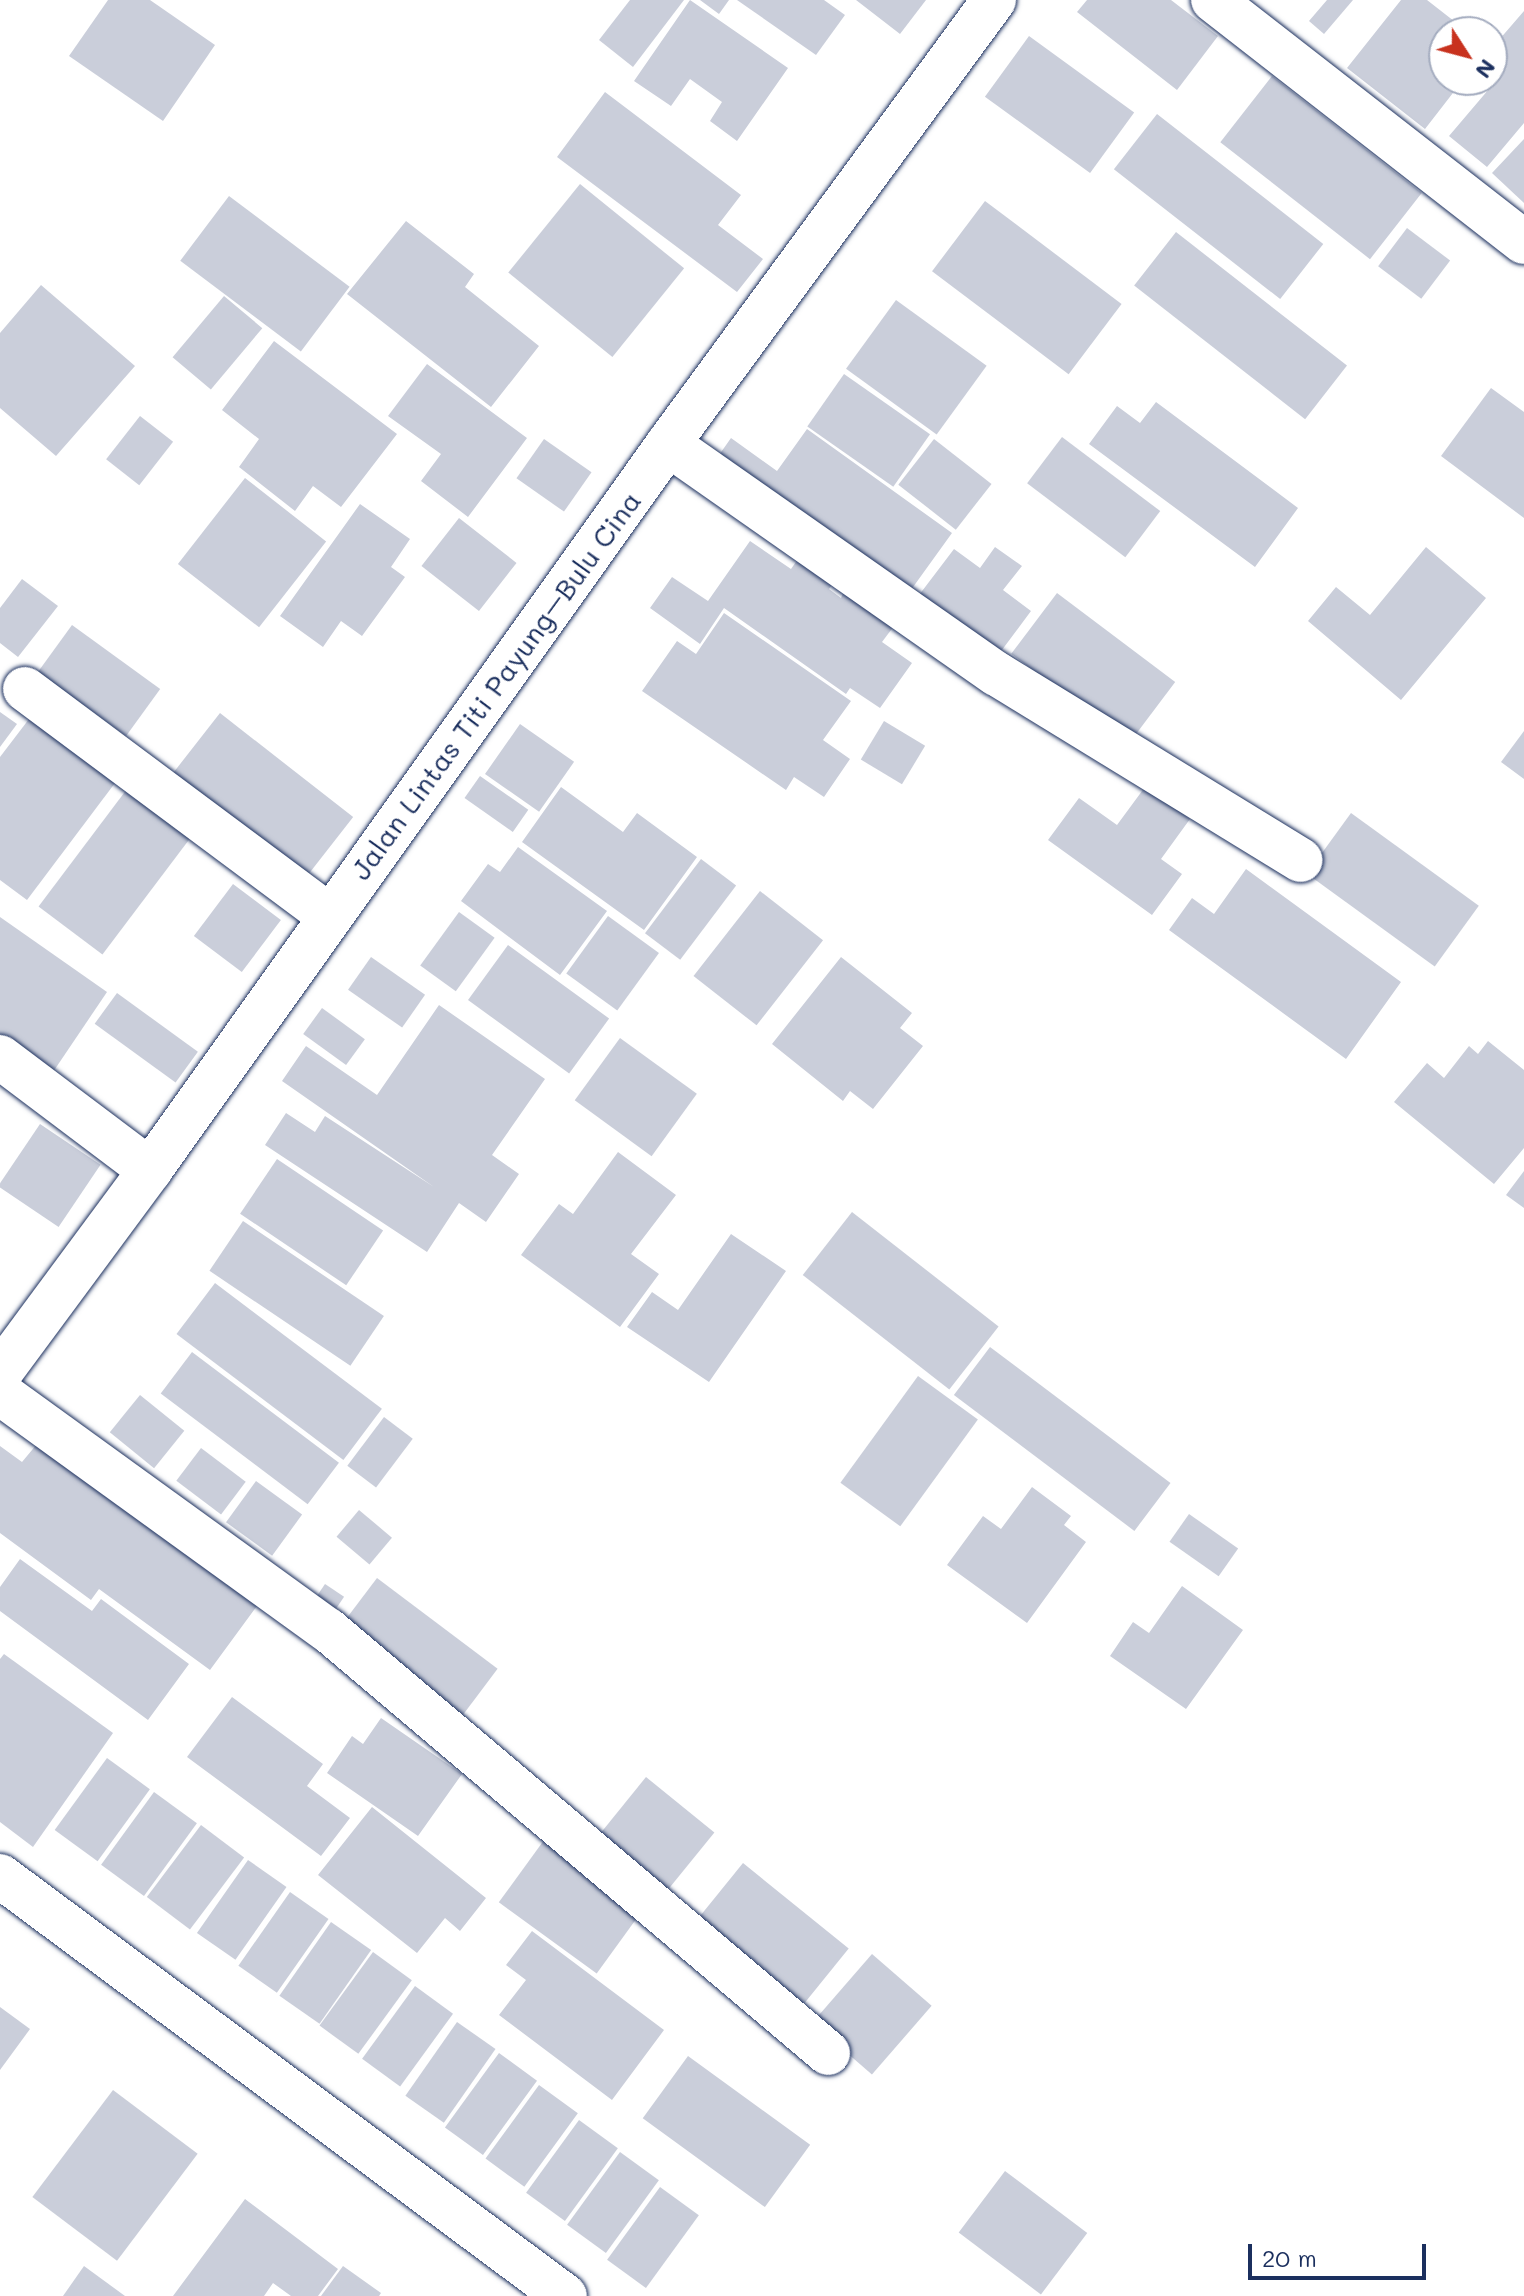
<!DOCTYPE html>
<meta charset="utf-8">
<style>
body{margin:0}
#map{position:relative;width:1524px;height:2296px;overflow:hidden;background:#fff;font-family:Mali,sans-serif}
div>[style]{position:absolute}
.building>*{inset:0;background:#caceda;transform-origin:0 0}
.roads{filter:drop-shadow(0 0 2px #1b2f5e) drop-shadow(0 0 2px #1b2f5e)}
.minor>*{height:44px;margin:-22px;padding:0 22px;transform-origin:22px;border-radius:22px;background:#fff}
.primary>*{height:44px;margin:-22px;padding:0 22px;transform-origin:22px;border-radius:22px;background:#fff}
span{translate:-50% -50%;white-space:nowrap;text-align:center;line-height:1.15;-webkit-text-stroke:6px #fff;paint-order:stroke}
.street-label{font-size:28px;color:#1b2f5e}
.north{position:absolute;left:1428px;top:16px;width:80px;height:80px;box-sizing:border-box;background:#fff;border:2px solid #a4acbf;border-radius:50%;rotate:126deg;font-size:22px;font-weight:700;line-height:32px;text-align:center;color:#1b2f5e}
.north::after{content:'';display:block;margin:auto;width:28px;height:36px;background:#c8321e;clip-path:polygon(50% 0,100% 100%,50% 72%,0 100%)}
.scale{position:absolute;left:1248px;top:2244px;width:178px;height:36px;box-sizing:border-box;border:4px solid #1b2f5e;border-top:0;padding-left:10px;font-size:24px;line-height:28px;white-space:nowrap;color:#1b2f5e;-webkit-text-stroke:6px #fff;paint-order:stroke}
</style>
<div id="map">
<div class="building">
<div style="clip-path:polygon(108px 0,150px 0,215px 45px,163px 121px,69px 56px)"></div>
<div style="clip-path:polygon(630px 0,684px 0,633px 67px,599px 40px)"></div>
<div style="clip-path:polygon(690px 0,788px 68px,737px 141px,710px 121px,722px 102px,690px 79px,671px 106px,634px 81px)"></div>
<div style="clip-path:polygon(700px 0,729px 0,719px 14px)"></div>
<div style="clip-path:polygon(737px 0,824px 0,845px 15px,816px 55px)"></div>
<div style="clip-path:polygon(856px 0,926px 0,900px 34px)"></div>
<div style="clip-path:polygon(1087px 0,1171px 0,1218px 36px,1177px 90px,1077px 12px)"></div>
<div style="clip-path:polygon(1327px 0,1353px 0,1324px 34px,1309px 21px)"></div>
<div style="clip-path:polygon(1401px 0,1427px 0,1468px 32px,1444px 32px,1444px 80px,1463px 80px,1425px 129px,1347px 68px)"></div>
<div style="clip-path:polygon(1524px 11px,1524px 123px,1487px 167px,1449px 136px,1500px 76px,1492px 69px,1492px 48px)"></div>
<div style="left:1029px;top:36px;width:130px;height:75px;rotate:36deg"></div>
<div style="left:1272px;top:76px;width:190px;height:84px;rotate:38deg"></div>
<div style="clip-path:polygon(605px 92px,741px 195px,718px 225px,763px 259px,737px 292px,557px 157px)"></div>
<div style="left:1157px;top:114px;width:211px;height:70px;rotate:38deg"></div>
<div style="clip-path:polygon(1524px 139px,1524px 203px,1492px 173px)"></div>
<div style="left:580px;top:184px;width:134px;height:114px;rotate:39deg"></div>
<div style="left:229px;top:196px;width:151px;height:81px;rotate:37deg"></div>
<div style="left:985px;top:201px;width:171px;height:88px;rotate:37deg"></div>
<div style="clip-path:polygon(406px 221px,474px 274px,465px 287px,539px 346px,491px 407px,347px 294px)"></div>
<div style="left:1407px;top:228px;width:54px;height:48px;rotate:37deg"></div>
<div style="left:1176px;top:232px;width:217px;height:68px;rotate:38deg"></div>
<div style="clip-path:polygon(41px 285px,135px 366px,56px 456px,0 408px,0 333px)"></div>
<div style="left:224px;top:296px;width:50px;height:80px;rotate:40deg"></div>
<div style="left:896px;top:300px;width:112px;height:85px;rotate:36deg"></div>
<div style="clip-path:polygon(274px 341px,397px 434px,341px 507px,313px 486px,295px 511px,239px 467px,259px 439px,222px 410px)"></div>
<div style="clip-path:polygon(427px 364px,527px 438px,468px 517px,421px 481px,441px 454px,388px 416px)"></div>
<div style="left:844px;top:374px;width:105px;height:64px;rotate:35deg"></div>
<div style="clip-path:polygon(1491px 388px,1524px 412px,1524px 518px,1441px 456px)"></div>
<div style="clip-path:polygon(1156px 402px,1298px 508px,1255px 567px,1089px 444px,1117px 406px,1140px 423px)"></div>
<div style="left:140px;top:416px;width:42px;height:55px;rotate:38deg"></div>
<div style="clip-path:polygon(807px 429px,952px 533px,903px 601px,712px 465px,731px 438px,777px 471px)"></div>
<div style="left:1062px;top:437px;width:123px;height:58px;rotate:37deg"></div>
<div style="left:544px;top:439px;width:58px;height:48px;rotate:35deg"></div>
<div style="left:934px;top:439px;width:73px;height:58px;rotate:38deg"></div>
<div style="left:245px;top:478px;width:103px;height:109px;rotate:38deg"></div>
<div style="clip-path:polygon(360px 504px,410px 539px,391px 567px,405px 577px,362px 636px,341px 621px,323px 647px,280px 616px)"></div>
<div style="left:459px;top:518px;width:73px;height:61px;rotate:38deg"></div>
<div style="clip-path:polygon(750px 541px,791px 569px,805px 549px,840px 574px,829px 589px,841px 598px,844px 591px,894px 626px,882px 642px,912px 663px,880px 708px,850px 688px,846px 694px,724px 608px,700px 644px,650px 608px,672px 577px,708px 601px)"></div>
<div style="clip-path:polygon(995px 547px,1022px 566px,1003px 590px,1031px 611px,993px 662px,913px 603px,954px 549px,980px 568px)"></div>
<div style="clip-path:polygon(1426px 547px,1486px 598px,1401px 700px,1308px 621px,1336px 587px,1370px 615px)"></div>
<div style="clip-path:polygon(22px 579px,58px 606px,18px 657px,0 643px,0 608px)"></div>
<div style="left:1057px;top:593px;width:148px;height:76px;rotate:37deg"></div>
<div style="clip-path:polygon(724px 613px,851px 701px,823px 740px,850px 759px,824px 797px,794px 777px,786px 790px,642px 691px,677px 641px,696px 654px)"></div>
<div style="left:72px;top:625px;width:109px;height:58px;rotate:36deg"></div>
<div style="clip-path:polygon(0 712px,17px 724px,0 747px)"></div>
<div style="left:220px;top:713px;width:169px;height:79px;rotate:38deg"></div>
<div style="clip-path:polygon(29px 719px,115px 783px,27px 900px,0 880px,0 757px)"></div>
<div style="left:884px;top:721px;width:48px;height:45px;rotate:31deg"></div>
<div style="left:520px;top:724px;width:66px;height:61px;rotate:35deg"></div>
<div style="clip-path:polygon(1524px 731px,1524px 779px,1501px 762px)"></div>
<div style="left:480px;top:776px;width:59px;height:27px;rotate:35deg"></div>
<div style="clip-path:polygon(561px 787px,623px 832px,637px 813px,697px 857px,644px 930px,522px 842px)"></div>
<div style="clip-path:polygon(1145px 787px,1190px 819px,1161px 859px,1182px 874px,1152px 915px,1048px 840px,1079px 798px,1117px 825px)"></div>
<div style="left:127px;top:789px;width:80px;height:147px;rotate:37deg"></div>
<div style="left:1351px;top:813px;width:158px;height:75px;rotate:36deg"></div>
<div style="clip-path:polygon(518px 847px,607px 911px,560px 975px,461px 901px,488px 864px,500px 872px)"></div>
<div style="left:701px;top:859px;width:44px;height:93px;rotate:37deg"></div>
<div style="clip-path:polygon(1246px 869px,1401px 982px,1346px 1059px,1169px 930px,1192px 898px,1214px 914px)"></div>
<div style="left:233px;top:884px;width:60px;height:65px;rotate:37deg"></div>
<div style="left:760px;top:891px;width:80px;height:108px;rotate:38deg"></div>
<div style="left:459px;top:912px;width:44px;height:66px;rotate:36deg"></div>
<div style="left:608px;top:916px;width:63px;height:71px;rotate:36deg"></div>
<div style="clip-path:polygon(0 917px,107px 992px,53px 1072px,0 1035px)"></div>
<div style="left:508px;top:945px;width:125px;height:68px;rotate:36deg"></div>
<div style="left:371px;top:957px;width:66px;height:40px;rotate:35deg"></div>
<div style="clip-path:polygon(841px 957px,912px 1013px,900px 1028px,923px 1046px,873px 1109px,850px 1091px,843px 1101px,772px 1044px)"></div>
<div style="left:117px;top:993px;width:100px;height:38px;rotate:36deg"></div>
<div style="clip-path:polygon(439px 1005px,545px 1079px,492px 1155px,519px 1174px,486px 1222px,459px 1203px,427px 1252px,265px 1145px,286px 1113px,315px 1132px,325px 1116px,434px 1187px,282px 1081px,306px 1046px,377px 1095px)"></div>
<div style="left:322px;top:1008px;width:53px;height:32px;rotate:36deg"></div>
<div style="left:620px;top:1038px;width:95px;height:77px;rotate:36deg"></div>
<div style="clip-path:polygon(1488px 1041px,1524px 1070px,1524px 1148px,1494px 1184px,1394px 1102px,1427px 1063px,1444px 1078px,1469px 1046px,1478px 1054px)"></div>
<div style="left:40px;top:1124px;width:73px;height:75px;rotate:34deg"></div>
<div style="clip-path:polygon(618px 1152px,676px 1195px,631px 1254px,659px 1274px,620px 1327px,521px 1255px,559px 1204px,573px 1214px)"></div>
<div style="left:277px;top:1159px;width:128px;height:66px;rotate:34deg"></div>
<div style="clip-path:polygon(1524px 1171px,1524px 1208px,1506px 1195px)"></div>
<div style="left:852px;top:1212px;width:186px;height:80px;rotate:38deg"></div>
<div style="left:243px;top:1221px;width:170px;height:60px;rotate:34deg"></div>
<div style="clip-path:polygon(731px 1234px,786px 1271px,709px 1382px,627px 1327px,652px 1292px,678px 1310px)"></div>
<div style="left:215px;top:1283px;width:209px;height:64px;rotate:37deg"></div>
<div style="left:990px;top:1347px;width:226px;height:60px;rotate:37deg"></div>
<div style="left:192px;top:1352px;width:184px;height:52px;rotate:37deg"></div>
<div style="left:918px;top:1376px;width:74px;height:132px;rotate:36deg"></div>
<div style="left:140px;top:1395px;width:57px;height:48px;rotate:39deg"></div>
<div style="left:384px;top:1417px;width:36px;height:61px;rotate:37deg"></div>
<div style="clip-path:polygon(37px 1444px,257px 1606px,210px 1670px,99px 1589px,91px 1600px,0 1533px,0 1446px,22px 1462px)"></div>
<div style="left:201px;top:1448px;width:56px;height:41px;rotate:37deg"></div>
<div style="left:256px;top:1481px;width:57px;height:51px;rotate:36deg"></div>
<div style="clip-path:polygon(1032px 1487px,1071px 1516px,1064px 1525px,1086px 1542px,1027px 1623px,947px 1565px,983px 1516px,1001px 1529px)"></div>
<div style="left:359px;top:1510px;width:43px;height:35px;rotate:40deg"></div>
<div style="left:1189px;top:1514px;width:60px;height:34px;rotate:35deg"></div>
<div style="clip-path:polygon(20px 1559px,92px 1611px,101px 1599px,189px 1664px,148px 1720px,0 1611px,0 1587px)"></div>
<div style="left:377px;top:1578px;width:151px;height:64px;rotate:37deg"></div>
<div style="left:325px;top:1584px;width:23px;height:29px;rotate:34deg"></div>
<div style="clip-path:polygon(1182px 1586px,1243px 1630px,1186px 1709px,1110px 1656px,1133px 1622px,1149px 1633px)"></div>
<div style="clip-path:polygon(4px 1654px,113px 1733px,33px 1847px,0 1822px,0 1659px)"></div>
<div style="clip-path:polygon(232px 1697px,323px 1764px,307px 1786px,350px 1818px,321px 1856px,187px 1757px)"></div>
<div style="clip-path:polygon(381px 1718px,462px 1774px,418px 1836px,327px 1773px,352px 1736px,363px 1744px)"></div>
<div style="left:107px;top:1758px;width:53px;height:89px;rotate:36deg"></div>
<div style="left:646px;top:1777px;width:88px;height:80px;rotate:39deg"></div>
<div style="left:154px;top:1792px;width:53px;height:90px;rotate:36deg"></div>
<div style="clip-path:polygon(372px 1807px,486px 1898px,460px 1931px,445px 1918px,417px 1953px,318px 1875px)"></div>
<div style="left:201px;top:1825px;width:54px;height:90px;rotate:37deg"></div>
<div style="left:547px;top:1836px;width:121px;height:82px;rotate:36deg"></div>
<div style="left:248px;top:1860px;width:47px;height:89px;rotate:35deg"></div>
<div style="left:743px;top:1863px;width:136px;height:81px;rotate:39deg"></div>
<div style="left:290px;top:1892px;width:47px;height:90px;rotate:35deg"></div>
<div style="left:331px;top:1922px;width:49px;height:90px;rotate:35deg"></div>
<div style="clip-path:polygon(532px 1931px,664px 2030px,612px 2100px,499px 2015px,526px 1980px,506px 1965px)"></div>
<div style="left:373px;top:1952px;width:48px;height:91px;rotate:36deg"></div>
<div style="left:872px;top:1954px;width:79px;height:91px;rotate:41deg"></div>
<div style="left:415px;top:1986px;width:47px;height:90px;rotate:36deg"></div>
<div style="clip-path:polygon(0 2007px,30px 2029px,0 2070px)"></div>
<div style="left:457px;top:2022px;width:47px;height:90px;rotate:35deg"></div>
<div style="left:499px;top:2053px;width:47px;height:92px;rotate:36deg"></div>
<div style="left:688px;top:2056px;width:151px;height:77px;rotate:36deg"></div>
<div style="left:539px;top:2085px;width:48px;height:91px;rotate:36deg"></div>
<div style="left:113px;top:2090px;width:106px;height:134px;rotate:37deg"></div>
<div style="left:579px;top:2120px;width:48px;height:90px;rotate:36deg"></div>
<div style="left:620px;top:2152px;width:48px;height:90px;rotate:36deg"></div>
<div style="left:1005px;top:2171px;width:103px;height:77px;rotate:37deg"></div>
<div style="left:660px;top:2187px;width:48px;height:90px;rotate:36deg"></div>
<div style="clip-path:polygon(245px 2199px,338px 2269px,318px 2296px,291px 2296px,273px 2283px,264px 2296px,173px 2296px)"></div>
<div style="clip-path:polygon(84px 2266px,125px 2296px,63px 2296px)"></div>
<div style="clip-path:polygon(343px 2266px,381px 2293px,379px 2296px,321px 2296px)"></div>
</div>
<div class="roads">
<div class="minor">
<div style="left:1213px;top:0;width:394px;rotate:37.9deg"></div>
<div style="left:668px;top:444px;width:401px;rotate:35deg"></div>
<div style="left:997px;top:674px;width:356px;rotate:31.5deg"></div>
<div style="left:25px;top:689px;width:379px;rotate:36.7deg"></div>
<div style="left:0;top:1057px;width:188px;rotate:37deg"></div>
<div style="left:0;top:1393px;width:405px;rotate:35.9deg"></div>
<div style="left:328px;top:1630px;width:655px;rotate:40.23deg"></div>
<div style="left:0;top:1876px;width:704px;rotate:36.63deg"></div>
</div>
<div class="primary">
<div style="left:0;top:1373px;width:252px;rotate:-53.5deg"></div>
<div style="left:150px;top:1170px;width:892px;rotate:-54.49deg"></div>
<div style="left:668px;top:444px;width:551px;rotate:-53.71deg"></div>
</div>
</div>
<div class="street-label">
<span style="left:495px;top:685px;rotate:-54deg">Jalan Lintas Titi Payung–Bulu Cina</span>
</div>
<div class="north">N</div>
<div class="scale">20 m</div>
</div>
